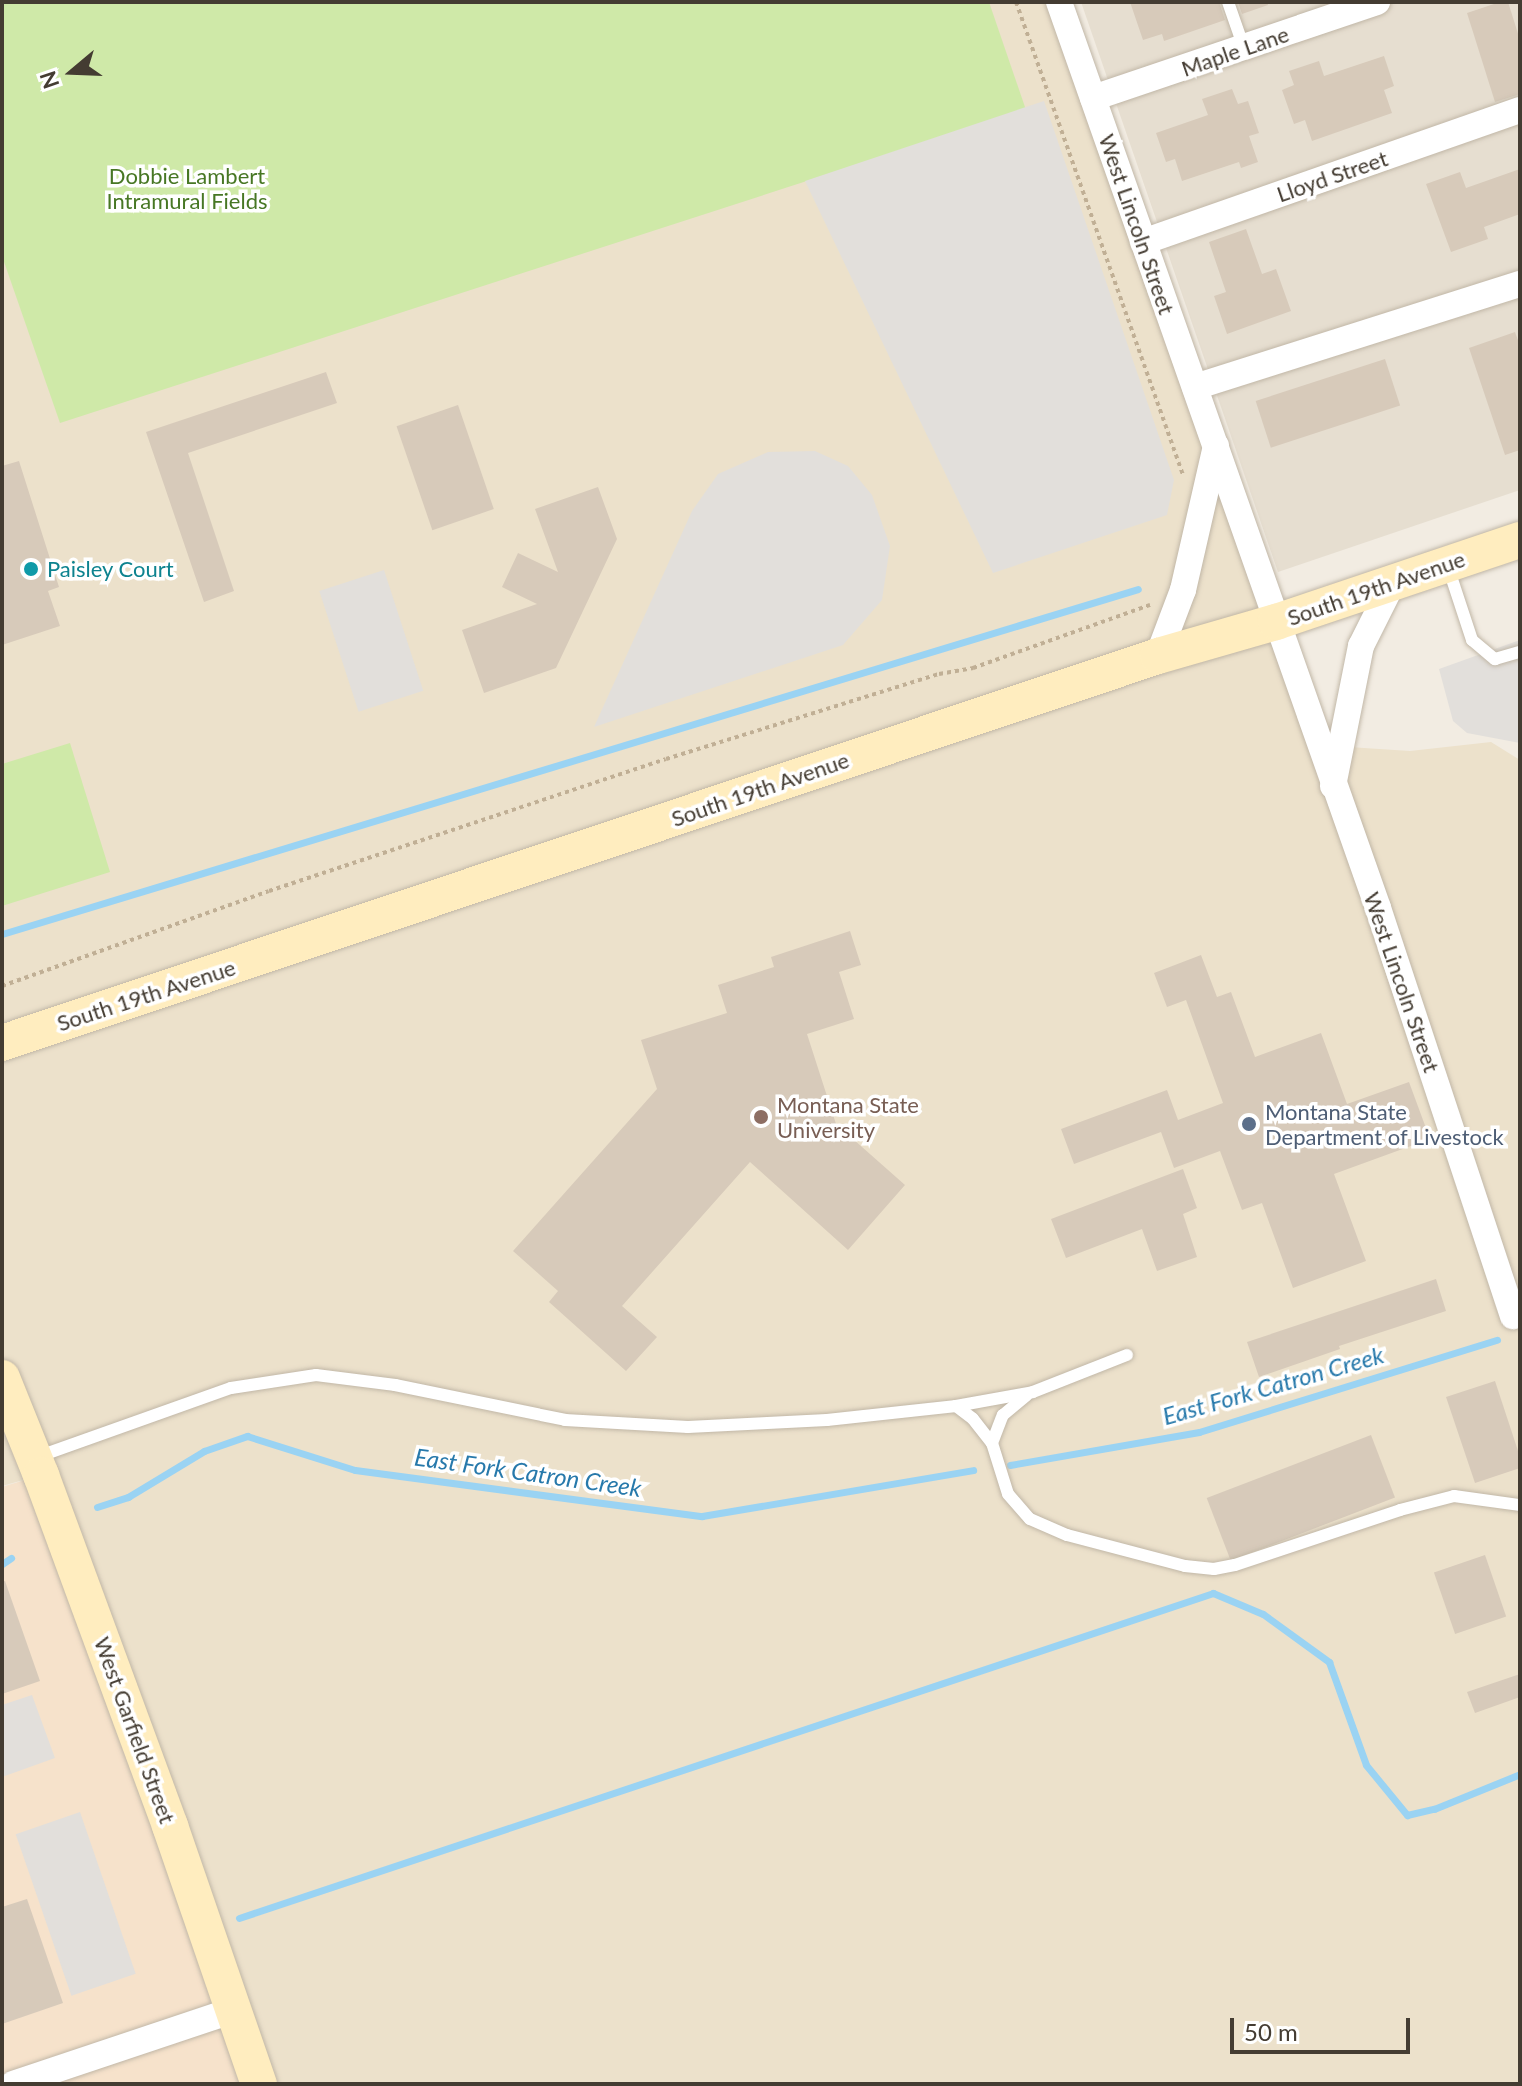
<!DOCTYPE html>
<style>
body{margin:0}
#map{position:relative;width:1522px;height:2086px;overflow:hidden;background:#f2ece2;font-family:Lato,sans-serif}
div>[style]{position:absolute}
.residential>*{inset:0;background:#e6ded0}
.commercial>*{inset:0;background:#f6e2cb}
.education>*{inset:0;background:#ece1cb}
.green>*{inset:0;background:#cfe9a8}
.parking>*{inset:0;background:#e2dfdb;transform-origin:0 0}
.stream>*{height:7px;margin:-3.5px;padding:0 3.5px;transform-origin:3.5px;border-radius:3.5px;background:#9ad3f3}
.building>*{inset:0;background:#d7caba;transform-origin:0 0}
.path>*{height:4px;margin-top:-2px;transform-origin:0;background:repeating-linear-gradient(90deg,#c0af95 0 4px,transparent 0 8px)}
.roads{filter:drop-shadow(0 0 2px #c1b7a7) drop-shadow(0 0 2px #c1b7a7)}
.lane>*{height:12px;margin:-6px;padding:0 6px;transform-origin:6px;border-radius:6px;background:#fff}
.street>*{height:26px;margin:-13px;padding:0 13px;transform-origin:13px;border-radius:13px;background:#fff}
.secondary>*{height:36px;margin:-18px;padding:0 18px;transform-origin:18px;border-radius:18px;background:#ffedbf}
.dots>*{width:22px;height:22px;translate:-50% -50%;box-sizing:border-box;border:4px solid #fff;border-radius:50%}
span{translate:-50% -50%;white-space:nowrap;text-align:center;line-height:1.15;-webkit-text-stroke:7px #fff;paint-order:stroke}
.street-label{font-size:22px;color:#443c32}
.park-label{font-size:22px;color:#477724}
.culture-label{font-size:22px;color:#0d838f}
.left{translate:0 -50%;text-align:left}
.education-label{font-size:22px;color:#785e54}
.service-label{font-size:22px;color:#4e5e75}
.water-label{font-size:24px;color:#2779ab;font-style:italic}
.frame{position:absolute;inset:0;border:4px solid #443c32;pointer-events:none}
.north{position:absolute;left:32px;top:32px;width:80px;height:80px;-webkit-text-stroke:6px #fff;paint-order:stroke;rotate:251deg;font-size:22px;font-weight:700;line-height:32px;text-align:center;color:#443c32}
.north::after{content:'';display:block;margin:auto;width:28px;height:36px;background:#443c32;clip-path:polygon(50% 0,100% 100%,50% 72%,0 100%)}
.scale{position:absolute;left:1230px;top:2018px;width:180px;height:36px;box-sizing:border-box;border:4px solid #443c32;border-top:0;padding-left:10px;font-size:24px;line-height:28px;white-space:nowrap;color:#443c32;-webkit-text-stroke:6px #fff;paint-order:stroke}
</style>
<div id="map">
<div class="residential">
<div style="clip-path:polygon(1081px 2px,1520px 2px,1520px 490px,1278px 572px)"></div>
</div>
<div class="commercial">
<div style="clip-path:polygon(41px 1475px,252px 2084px,2px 2084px,2px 1487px)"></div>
</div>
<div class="education">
<div style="clip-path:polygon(2px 2px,1059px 2px,1318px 745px,1410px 751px,1491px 742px,1520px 760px,1520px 2084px,262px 2084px,41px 1475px,2px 1486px)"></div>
</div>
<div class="green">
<div style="clip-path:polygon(2px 2px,989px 2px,1026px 110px,60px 423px,2px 256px)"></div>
<div style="clip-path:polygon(70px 743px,110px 872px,2px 906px,2px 764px)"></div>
</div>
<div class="parking">
<div style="clip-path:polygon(1044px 101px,1174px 480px,1167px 515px,993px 573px,805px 181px)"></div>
<div style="clip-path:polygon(815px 451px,848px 466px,872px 495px,890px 546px,882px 600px,843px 645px,594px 727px,692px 511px,718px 474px,768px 452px)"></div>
<div style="left:384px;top:570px;width:127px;height:68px;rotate:72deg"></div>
<div style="clip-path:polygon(1520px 640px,1520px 743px,1467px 733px,1453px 721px,1439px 669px)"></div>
<div style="clip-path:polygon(32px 1695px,55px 1758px,2px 1777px,2px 1705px)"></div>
<div style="left:80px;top:1812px;width:171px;height:68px;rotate:71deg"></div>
</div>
<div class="stream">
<div style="left:2px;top:934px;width:1187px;rotate:-16.89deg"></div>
<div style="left:1010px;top:1465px;width:192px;rotate:-9.9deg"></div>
<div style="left:1199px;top:1432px;width:312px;rotate:-17.2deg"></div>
<div style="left:97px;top:1507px;width:33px;rotate:-18deg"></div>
<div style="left:128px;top:1497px;width:89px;rotate:-31.2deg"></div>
<div style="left:204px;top:1451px;width:46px;rotate:-19.2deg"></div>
<div style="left:247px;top:1436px;width:113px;rotate:17.5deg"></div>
<div style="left:355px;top:1470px;width:350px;rotate:7.6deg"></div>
<div style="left:702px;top:1516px;width:275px;rotate:-9.6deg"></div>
<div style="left:2px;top:1564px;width:11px;rotate:-34deg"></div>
<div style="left:239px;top:1918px;width:1027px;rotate:-18.45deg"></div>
<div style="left:1213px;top:1593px;width:54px;rotate:22.8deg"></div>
<div style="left:1263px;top:1614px;width:82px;rotate:36deg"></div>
<div style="left:1329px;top:1662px;width:109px;rotate:70.2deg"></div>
<div style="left:1366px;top:1765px;width:65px;rotate:50.6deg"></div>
<div style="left:1407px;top:1815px;width:28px;rotate:-13deg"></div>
<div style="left:1434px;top:1809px;width:93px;rotate:-22.1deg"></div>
</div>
<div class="building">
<div style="clip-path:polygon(1130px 2px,1219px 2px,1225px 20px,1164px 41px,1162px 34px,1143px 40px)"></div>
<div style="clip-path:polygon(1238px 2px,1267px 2px,1268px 5px,1242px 14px)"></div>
<div style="clip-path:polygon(1500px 2px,1508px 2px,1520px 40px,1520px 94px,1495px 102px,1467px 13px)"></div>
<div style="clip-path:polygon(1384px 56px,1394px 86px,1384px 90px,1392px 113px,1312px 141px,1305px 120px,1294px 124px,1282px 90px,1294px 85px,1289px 71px,1319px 61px,1324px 76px)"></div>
<div style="clip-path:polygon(1232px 89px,1238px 104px,1248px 101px,1259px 133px,1249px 136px,1258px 162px,1241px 168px,1239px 162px,1182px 181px,1175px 159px,1166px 162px,1156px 133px,1208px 115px,1202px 99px)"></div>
<div style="clip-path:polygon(1520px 169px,1520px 214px,1484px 227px,1488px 239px,1451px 252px,1426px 184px,1460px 172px,1466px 188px)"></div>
<div style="clip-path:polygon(1246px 229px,1262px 274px,1276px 269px,1291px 311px,1227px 334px,1214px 296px,1226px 292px,1209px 242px)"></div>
<div style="clip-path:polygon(1515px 332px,1520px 346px,1520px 450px,1505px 455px,1469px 348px)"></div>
<div style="left:1385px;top:359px;width:49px;height:136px;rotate:72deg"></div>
<div style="clip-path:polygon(326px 372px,337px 403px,188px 453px,234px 591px,204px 602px,146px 432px)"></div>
<div style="left:458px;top:405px;width:110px;height:65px;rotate:71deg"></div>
<div style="clip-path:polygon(19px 461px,59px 587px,48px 591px,60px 626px,2px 645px,2px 466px)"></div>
<div style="clip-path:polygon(598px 487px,617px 539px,556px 668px,484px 693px,462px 630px,537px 604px,502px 587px,518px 553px,558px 572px,535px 509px)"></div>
<div style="clip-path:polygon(850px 931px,861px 965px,839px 972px,854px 1019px,807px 1034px,836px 1124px,905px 1185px,848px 1250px,750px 1162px,622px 1306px,657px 1337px,626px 1371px,549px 1302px,558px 1291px,513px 1251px,657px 1089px,641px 1040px,727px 1013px,718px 985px,774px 967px,771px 957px)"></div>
<div style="clip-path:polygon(1201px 955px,1217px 997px,1231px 992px,1255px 1057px,1321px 1033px,1347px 1104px,1409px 1082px,1430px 1139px,1334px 1174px,1366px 1261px,1293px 1288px,1262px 1203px,1242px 1210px,1220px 1151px,1174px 1168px,1161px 1132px,1074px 1164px,1061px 1129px,1167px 1090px,1178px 1120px,1223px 1103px,1186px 1000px,1167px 1007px,1154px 973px)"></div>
<div style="clip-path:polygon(1183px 1169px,1197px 1208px,1183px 1214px,1197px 1257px,1157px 1271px,1142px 1229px,1066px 1258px,1051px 1219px)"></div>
<div style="clip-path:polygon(1436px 1279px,1446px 1311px,1339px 1346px,1340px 1349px,1259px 1377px,1247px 1342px)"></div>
<div style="clip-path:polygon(1495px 1381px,1520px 1457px,1520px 1468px,1475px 1483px,1446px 1397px)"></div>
<div style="left:1371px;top:1435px;width:67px;height:176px;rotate:69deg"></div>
<div style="left:1485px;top:1555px;width:65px;height:54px;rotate:71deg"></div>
<div style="clip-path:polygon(5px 1581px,40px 1681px,2px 1694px,2px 1582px)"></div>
<div style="clip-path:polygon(1520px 1674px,1520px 1697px,1475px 1713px,1467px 1692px)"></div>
<div style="clip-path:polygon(27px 1899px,63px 2003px,2px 2024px,2px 1907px)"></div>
</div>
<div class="path">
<div style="left:1016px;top:2px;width:502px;rotate:70.55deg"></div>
<div style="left:2px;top:986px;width:283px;rotate:-19.6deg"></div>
<div style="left:269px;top:891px;width:418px;rotate:-18.4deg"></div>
<div style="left:666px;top:759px;width:286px;rotate:-17.3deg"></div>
<div style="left:939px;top:674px;width:35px;rotate:-10deg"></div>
<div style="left:973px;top:668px;width:188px;rotate:-19.6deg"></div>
</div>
<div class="roads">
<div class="lane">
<div style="left:1228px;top:2px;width:49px;rotate:70.8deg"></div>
<div style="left:1448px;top:567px;width:77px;rotate:71.8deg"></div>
<div style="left:1472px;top:640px;width:30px;rotate:40deg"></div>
<div style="left:1495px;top:659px;width:26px;rotate:-16deg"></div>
<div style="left:956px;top:1406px;width:21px;rotate:37deg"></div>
<div style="left:973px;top:1419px;width:31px;rotate:52deg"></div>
<div style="left:992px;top:1443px;width:53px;rotate:72.6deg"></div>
<div style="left:1008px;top:1494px;width:33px;rotate:49deg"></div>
<div style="left:1030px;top:1519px;width:40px;rotate:23.4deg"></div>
<div style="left:1067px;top:1535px;width:122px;rotate:14.7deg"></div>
<div style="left:1185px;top:1566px;width:29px;rotate:6deg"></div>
<div style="left:1214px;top:1569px;width:21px;rotate:-11deg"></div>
<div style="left:1235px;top:1565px;width:174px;rotate:-18.4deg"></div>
<div style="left:1400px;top:1510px;width:56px;rotate:-14.5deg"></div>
<div style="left:1454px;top:1496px;width:67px;rotate:7.8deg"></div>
<div style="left:992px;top:1443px;width:30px;rotate:-69deg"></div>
<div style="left:1003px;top:1415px;width:31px;rotate:-40deg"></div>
<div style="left:37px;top:1457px;width:206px;rotate:-19.6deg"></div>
<div style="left:231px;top:1388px;width:86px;rotate:-8.7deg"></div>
<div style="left:316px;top:1375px;width:80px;rotate:7.2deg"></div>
<div style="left:395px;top:1385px;width:174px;rotate:11.6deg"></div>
<div style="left:565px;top:1420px;width:123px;rotate:3.3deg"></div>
<div style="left:688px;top:1427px;width:139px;rotate:-2.9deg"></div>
<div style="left:827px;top:1420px;width:130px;rotate:-6.2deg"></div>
<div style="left:956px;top:1406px;width:78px;rotate:-10.3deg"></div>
<div style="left:1033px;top:1392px;width:101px;rotate:-21.5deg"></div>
</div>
<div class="street">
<div style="left:1059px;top:2px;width:961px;rotate:70.6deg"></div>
<div style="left:1378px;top:908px;width:430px;rotate:71.7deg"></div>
<div style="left:1093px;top:98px;width:300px;rotate:-18.7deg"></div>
<div style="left:1143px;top:242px;width:399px;rotate:-19.3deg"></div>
<div style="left:1195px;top:387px;width:341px;rotate:-17.6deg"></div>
<div style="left:1158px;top:656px;width:71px;rotate:-69.3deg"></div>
<div style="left:1183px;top:590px;width:148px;rotate:-77.1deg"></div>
<div style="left:1333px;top:786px;width:143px;rotate:-78.7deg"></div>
<div style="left:1361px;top:646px;width:72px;rotate:-63.4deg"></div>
<div style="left:13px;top:2084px;width:233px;rotate:-18.5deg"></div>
</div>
<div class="secondary">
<div style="left:2px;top:1043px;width:1219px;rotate:-18.51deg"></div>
<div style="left:1158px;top:656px;width:123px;rotate:-16.1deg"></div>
<div style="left:1276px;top:622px;width:257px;rotate:-18.6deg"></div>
<div style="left:2px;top:1378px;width:105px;rotate:68.1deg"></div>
<div style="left:41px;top:1475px;width:374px;rotate:69.8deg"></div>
<div style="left:170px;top:1826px;width:273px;rotate:71deg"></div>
</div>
</div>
<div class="dots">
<div style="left:31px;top:569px;background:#0f9aa8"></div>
<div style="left:761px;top:1117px;background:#8d6e63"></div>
<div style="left:1249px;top:1124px;background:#5c6f8a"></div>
</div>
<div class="street-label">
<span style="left:1235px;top:51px;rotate:-19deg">Maple Lane</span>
<span style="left:1332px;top:176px;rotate:-19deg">Lloyd Street</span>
<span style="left:1137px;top:224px;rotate:71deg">West Lincoln Street</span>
<span style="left:1376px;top:588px;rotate:-19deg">South 19th Avenue</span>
<span style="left:760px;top:789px;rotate:-19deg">South 19th Avenue</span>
<span style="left:1402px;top:982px;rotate:71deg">West Lincoln Street</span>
<span style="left:146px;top:995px;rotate:-18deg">South 19th Avenue</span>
<span style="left:135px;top:1730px;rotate:70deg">West Garfield Street</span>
</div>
<div class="park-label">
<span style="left:187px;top:188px">Dobbie Lambert<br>Intramural Fields</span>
</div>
<div class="culture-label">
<span class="left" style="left:47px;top:569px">Paisley Court</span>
</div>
<div class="education-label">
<span class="left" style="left:777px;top:1117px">Montana State<br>University</span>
</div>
<div class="service-label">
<span class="left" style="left:1265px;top:1124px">Montana State<br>Department of Livestock</span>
</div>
<div class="water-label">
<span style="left:1273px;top:1385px;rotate:-16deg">East Fork Catron Creek</span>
<span style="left:528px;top:1472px;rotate:8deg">East Fork Catron Creek</span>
</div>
<div class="frame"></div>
<div class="north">N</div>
<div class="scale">50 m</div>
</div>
